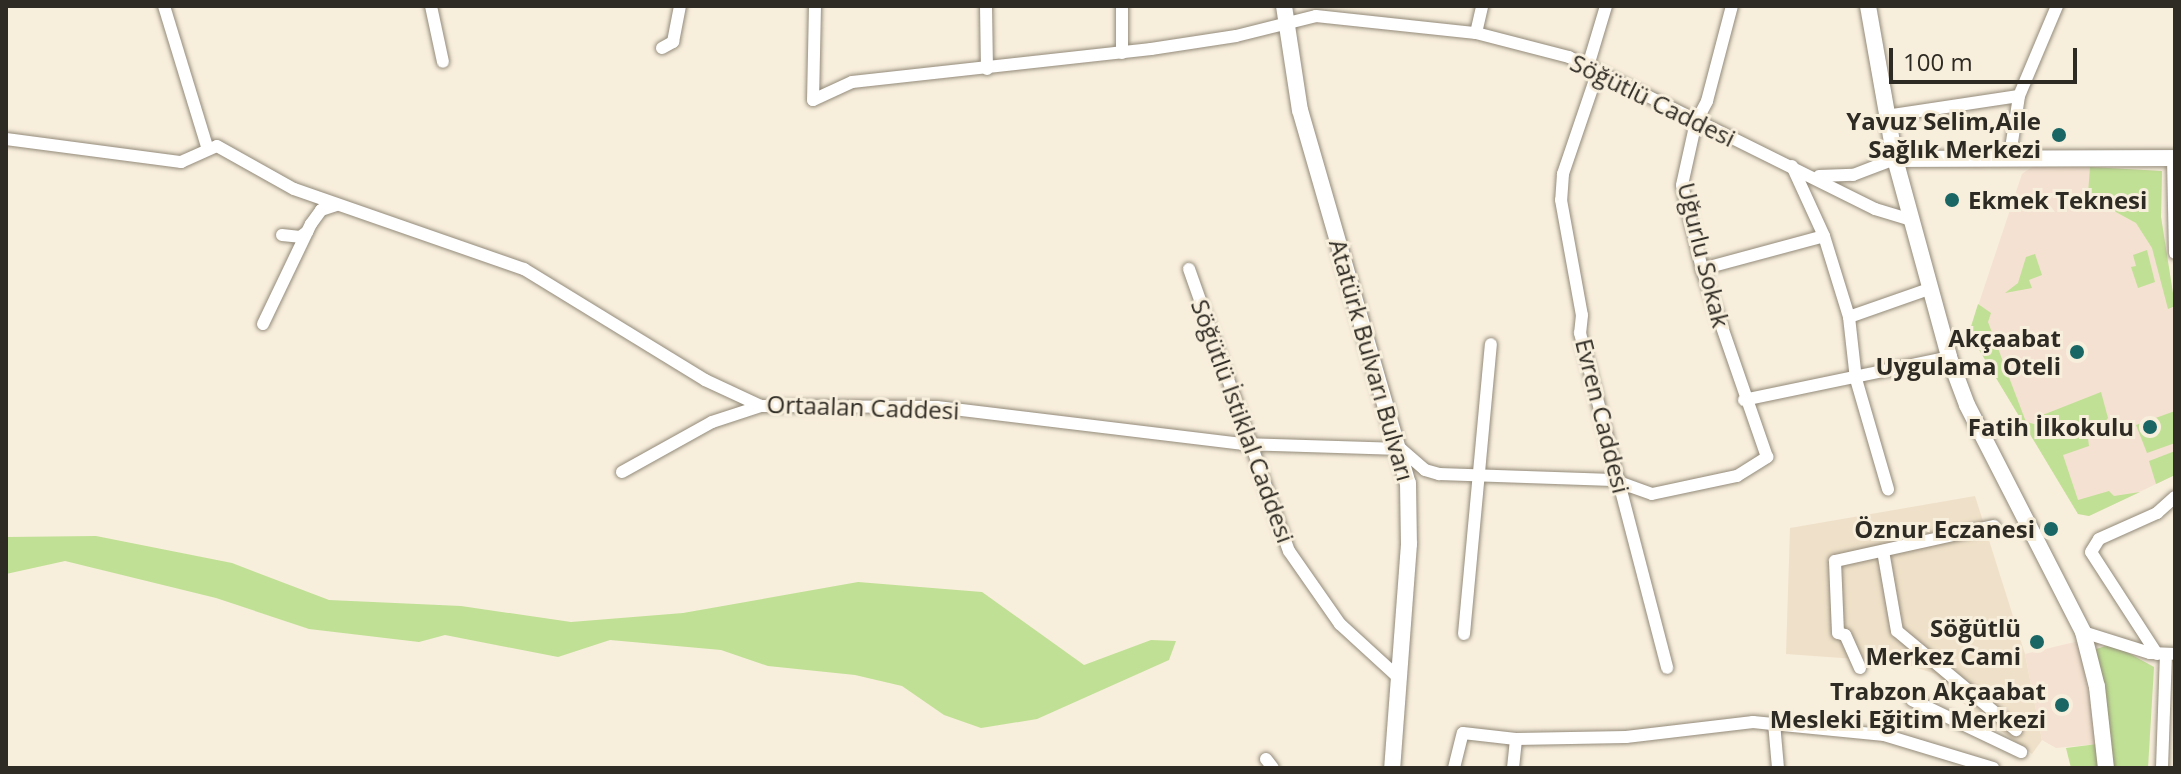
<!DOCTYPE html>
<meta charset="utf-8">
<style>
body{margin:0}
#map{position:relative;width:2181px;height:774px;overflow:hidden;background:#f8eedc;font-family:"Open Sans",sans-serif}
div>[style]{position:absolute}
.built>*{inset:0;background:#efe1c9}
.education>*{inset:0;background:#f4e1d1}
.green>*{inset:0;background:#c0e095}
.roads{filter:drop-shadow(0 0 2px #938a7a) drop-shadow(0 0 2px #938a7a)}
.minor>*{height:12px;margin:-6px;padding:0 6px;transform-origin:6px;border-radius:6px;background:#fff}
.tertiary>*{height:16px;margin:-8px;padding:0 8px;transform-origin:8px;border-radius:8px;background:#fff}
.dots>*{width:22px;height:22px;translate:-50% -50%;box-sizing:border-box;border:4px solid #f8eedc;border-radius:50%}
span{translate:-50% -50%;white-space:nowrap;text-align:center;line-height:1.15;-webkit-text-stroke:6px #f8eedc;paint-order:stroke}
.street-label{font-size:24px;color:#2e2b24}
.poi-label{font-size:24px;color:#2e2b24;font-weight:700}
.right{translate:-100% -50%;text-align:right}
.left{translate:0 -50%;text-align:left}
.frame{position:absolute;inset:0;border:8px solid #2e2b24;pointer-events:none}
.scale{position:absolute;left:1889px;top:48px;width:188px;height:36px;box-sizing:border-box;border:4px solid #2e2b24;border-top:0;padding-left:10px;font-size:24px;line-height:28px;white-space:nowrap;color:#2e2b24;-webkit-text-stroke:6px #f8eedc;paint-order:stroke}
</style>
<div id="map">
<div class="built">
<div style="clip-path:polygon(1975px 496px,2025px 654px,2042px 740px,2032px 754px,1963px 703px,1936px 674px,1898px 662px,1786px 654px,1790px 528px)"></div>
</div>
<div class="education">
<div style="clip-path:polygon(2036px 164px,2162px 171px,2161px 217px,2175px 307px,2175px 475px,2089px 516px,2078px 514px,1969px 333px,2022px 174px)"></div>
<div style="clip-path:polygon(2079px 641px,2097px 744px,2056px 748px,2042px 740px,2025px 654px)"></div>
</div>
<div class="green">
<div style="clip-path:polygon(2090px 167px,2162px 171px,2161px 217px,2175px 306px,2168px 309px,2152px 248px,2136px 223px,2114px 211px,2082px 210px,2081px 195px,2088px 194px)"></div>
<div style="clip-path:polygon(2147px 250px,2155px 282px,2138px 288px,2131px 267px,2136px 266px,2133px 255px)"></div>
<div style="clip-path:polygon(2035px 254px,2042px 275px,2029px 280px,2032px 288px,2005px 293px,2018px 283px,2026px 257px)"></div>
<div style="clip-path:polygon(1978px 304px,1991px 313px,1988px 322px,2026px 422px,2088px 438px,2089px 446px,2063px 455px,2078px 500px,2109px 491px,2114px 496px,2140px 492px,2089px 516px,2078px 514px,1969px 333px)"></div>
<div style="clip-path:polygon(2101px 392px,2108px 418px,2099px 429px,2087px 431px,2035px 418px)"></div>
<div style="clip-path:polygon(2175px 411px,2175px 443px,2147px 453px,2136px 425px)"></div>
<div style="clip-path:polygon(2175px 451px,2175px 475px,2156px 484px,2149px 461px)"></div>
<div style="clip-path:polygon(96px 536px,232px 563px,329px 600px,461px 606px,571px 622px,683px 613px,858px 582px,982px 592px,1084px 665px,1151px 640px,1176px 641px,1169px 660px,1037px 719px,981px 728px,944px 715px,902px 686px,855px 675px,768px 666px,721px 650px,610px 640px,558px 657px,445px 635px,419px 642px,309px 629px,216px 598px,65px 561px,6px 574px,6px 537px)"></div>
<div style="clip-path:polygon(2112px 644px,2154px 667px,2148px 768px,2113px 768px,2096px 649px)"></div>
<div style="clip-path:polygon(2097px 744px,2098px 768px,2071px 768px,2066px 748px)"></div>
</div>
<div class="roads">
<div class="minor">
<div style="left:164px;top:6px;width:147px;rotate:73deg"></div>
<div style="left:431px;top:6px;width:57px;rotate:77.9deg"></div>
<div style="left:815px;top:6px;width:94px;rotate:91.2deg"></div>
<div style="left:813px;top:100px;width:43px;rotate:-24.8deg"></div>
<div style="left:852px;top:82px;width:301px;rotate:-6.3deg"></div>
<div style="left:1151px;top:49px;width:86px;rotate:-8.7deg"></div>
<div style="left:1236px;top:36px;width:82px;rotate:-14deg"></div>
<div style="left:1316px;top:16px;width:161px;rotate:6.1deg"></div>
<div style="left:1476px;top:33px;width:96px;rotate:14.5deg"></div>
<div style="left:1569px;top:57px;width:342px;rotate:26.4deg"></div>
<div style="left:1875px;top:209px;width:38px;rotate:17deg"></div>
<div style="left:986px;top:6px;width:63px;rotate:89.1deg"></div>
<div style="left:1122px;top:6px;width:47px;rotate:90deg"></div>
<div style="left:1476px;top:33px;width:28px;rotate:-77deg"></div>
<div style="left:662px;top:48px;width:13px;rotate:-29deg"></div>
<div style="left:673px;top:42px;width:37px;rotate:-79deg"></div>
<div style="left:1588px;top:66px;width:63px;rotate:-73.3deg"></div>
<div style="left:1598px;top:71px;width:109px;rotate:108.8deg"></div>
<div style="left:1563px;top:174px;width:26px;rotate:94deg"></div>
<div style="left:1561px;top:200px;width:117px;rotate:79.7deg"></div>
<div style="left:1582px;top:315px;width:18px;rotate:96deg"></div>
<div style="left:1580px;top:333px;width:346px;rotate:75.4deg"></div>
<div style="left:1886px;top:116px;width:134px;rotate:-8.6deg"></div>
<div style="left:6px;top:139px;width:177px;rotate:7.5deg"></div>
<div style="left:181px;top:162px;width:39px;rotate:-24deg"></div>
<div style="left:217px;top:146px;width:88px;rotate:29.2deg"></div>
<div style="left:294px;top:189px;width:244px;rotate:19.2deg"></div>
<div style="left:524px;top:269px;width:212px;rotate:31.5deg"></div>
<div style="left:705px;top:380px;width:62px;rotate:24.9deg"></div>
<div style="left:761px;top:406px;width:176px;rotate:0.3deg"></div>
<div style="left:937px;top:407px;width:307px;rotate:6.9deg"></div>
<div style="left:1242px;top:444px;width:159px;rotate:1.8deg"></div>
<div style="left:1401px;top:449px;width:32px;rotate:41deg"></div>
<div style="left:1425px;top:470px;width:15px;rotate:16deg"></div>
<div style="left:1439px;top:474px;width:174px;rotate:2deg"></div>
<div style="left:1613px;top:480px;width:41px;rotate:19.7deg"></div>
<div style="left:1652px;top:494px;width:87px;rotate:-12deg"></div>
<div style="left:1737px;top:476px;width:36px;rotate:-32deg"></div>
<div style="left:1767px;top:457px;width:199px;rotate:-109.1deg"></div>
<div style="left:1702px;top:269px;width:86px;rotate:-103.4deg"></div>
<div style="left:1682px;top:185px;width:65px;rotate:-77.5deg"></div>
<div style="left:1696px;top:122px;width:24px;rotate:-62deg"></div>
<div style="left:1707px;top:101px;width:98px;rotate:-75.3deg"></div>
<div style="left:2010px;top:155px;width:60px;rotate:-81.3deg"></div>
<div style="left:2019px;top:96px;width:98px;rotate:-67.1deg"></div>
<div style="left:2173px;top:158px;width:95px;rotate:88.8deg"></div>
<div style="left:1792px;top:166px;width:77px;rotate:65.4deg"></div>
<div style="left:1824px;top:236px;width:85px;rotate:72.8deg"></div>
<div style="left:1849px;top:317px;width:62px;rotate:83.6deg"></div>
<div style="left:1856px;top:379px;width:115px;rotate:73.8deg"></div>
<div style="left:1819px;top:176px;width:34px;rotate:-2deg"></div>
<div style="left:1853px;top:175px;width:45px;rotate:-20.9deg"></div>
<div style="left:282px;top:235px;width:18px;rotate:6deg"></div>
<div style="left:300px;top:237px;width:9px;rotate:-36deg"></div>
<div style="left:1189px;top:269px;width:299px;rotate:70.5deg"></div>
<div style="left:1289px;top:551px;width:89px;rotate:55.1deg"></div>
<div style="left:1340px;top:624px;width:80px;rotate:42.5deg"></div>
<div style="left:1702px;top:269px;width:126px;rotate:-15.1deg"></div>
<div style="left:1849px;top:317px;width:85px;rotate:-19.3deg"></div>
<div style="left:263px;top:324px;width:111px;rotate:-64.4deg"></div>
<div style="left:311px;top:224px;width:17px;rotate:-54deg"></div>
<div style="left:321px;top:210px;width:16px;rotate:-18deg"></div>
<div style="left:1744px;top:400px;width:209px;rotate:-11.8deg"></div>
<div style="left:622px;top:472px;width:103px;rotate:-29.1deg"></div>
<div style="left:712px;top:422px;width:52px;rotate:-18.1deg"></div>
<div style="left:1883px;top:551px;width:81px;rotate:80.1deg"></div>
<div style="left:1897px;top:631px;width:155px;rotate:39.8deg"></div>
<div style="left:2083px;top:632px;width:70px;rotate:17.4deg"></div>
<div style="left:2150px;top:653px;width:25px;rotate:2deg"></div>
<div style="left:1464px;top:634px;width:291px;rotate:-84.7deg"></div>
<div style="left:2157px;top:654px;width:121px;rotate:-122.9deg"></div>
<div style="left:2091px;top:552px;width:15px;rotate:-58deg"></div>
<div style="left:2099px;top:539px;width:64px;rotate:-24.1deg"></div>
<div style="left:2157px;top:513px;width:24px;rotate:-42deg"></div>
<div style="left:1860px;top:668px;width:36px;rotate:-114deg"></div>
<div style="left:1845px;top:635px;width:7px;rotate:-164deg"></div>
<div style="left:1838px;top:633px;width:72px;rotate:-92.4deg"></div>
<div style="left:1835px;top:561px;width:163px;rotate:-12.4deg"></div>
<div style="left:1912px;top:700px;width:121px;rotate:25.5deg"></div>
<div style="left:1774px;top:723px;width:45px;rotate:84.9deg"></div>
<div style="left:1266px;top:759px;width:11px;rotate:52deg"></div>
<div style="left:1454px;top:768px;width:36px;rotate:-76deg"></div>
<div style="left:1463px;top:733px;width:53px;rotate:6.5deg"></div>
<div style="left:1516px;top:739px;width:110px;rotate:-1deg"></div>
<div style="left:1626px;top:737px;width:128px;rotate:-6.7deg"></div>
<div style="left:1753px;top:722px;width:132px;rotate:5.7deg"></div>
<div style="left:1884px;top:735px;width:114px;rotate:16.8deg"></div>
<div style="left:1513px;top:768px;width:29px;rotate:-84deg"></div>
<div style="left:2162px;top:768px;width:113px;rotate:-88deg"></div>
</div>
<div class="tertiary">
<div style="left:1284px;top:6px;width:105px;rotate:81.3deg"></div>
<div style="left:1300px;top:110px;width:388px;rotate:73.9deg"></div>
<div style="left:1408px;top:483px;width:61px;rotate:89.1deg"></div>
<div style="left:1409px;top:544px;width:225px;rotate:94.3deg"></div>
<div style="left:1868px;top:6px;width:155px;rotate:80deg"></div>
<div style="left:1895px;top:159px;width:205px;rotate:74.7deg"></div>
<div style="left:1949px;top:357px;width:51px;rotate:69.4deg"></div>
<div style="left:1967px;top:405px;width:255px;rotate:62.9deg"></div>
<div style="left:2083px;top:632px;width:57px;rotate:75.7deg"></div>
<div style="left:2097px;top:687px;width:81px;rotate:83.7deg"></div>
<div style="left:1895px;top:159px;width:280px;rotate:-0.2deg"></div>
</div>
</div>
<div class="dots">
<div style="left:2059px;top:135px;background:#196665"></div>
<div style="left:1952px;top:200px;background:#196665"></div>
<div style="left:2077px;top:352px;background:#196665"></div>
<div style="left:2150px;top:427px;background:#196665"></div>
<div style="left:2051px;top:529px;background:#196665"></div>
<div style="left:2037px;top:642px;background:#196665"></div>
<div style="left:2062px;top:705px;background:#196665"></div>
</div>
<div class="street-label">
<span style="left:1653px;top:100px;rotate:26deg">Söğütlü Caddesi</span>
<span style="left:1704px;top:255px;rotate:76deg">Uğurlu Sokak</span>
<span style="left:1372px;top:360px;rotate:74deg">Atatürk Bulvarı Bulvarı</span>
<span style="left:863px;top:407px;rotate:2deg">Ortaalan Caddesi</span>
<span style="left:1603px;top:416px;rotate:76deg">Evren Caddesi</span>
<span style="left:1243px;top:421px;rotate:70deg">Söğütlü İstiklal Caddesi</span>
</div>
<div class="poi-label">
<span class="right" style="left:2041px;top:135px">Yavuz Selim,Aile<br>Sağlık Merkezi</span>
<span class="left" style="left:1968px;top:200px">Ekmek Teknesi</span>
<span class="right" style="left:2061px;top:352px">Akçaabat<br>Uygulama Oteli</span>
<span class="right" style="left:2134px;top:427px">Fatih İlkokulu</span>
<span class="right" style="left:2035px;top:529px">Öznur Eczanesi</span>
<span class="right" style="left:2021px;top:642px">Söğütlü<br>Merkez Cami</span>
<span class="right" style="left:2046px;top:705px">Trabzon Akçaabat<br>Mesleki Eğitim Merkezi</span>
</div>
<div class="frame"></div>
<div class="scale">100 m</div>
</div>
